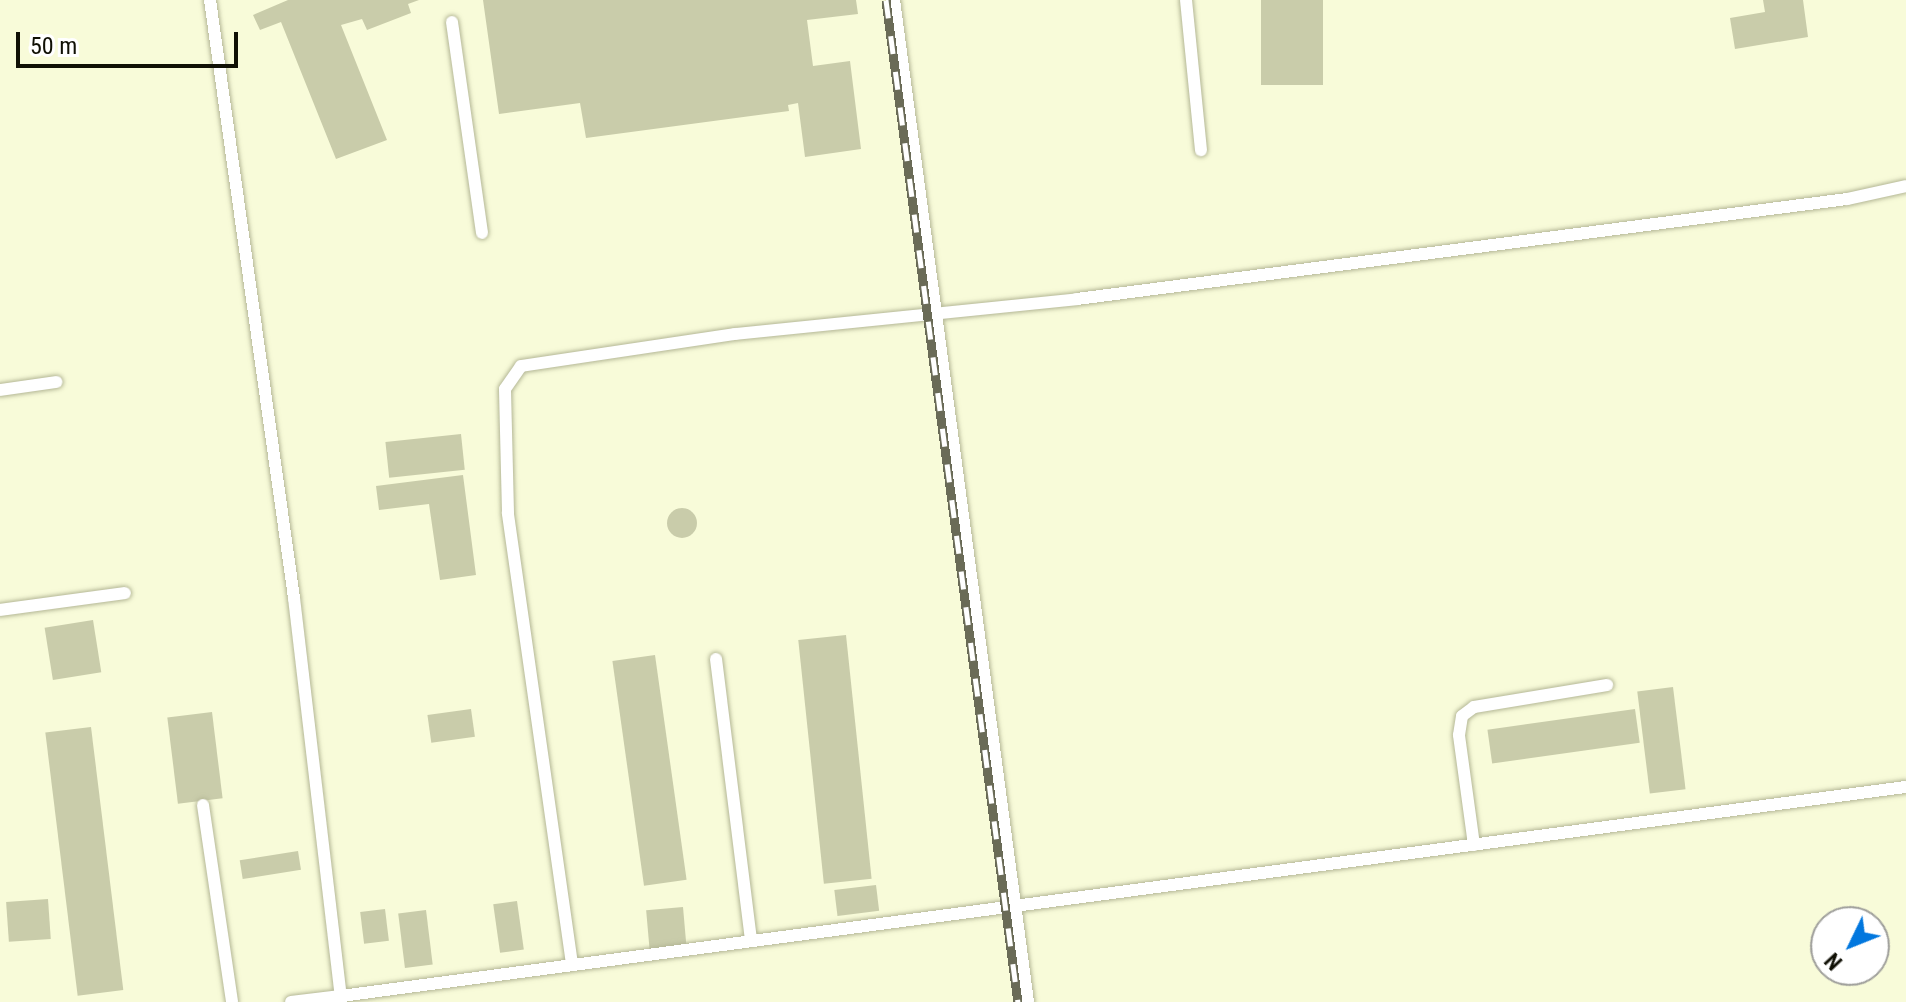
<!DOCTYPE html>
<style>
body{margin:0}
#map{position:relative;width:1906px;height:1002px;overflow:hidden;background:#f8fbd9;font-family:"Roboto Condensed",sans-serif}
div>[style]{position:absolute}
.building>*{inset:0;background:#c9ccaa;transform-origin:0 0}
.round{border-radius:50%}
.roads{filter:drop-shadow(0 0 2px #b4b796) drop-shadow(0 0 2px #b4b796)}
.service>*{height:12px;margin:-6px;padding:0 6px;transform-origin:6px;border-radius:6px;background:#fff}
.rail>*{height:9px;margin-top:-4.5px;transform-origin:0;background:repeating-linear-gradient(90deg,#fff 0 18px,#6a6b57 0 36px);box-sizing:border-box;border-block:2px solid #6a6b57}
span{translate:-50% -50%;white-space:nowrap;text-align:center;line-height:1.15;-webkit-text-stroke:7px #fff;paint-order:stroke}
.north{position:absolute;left:1810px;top:906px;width:80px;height:80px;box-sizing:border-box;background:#fff;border:2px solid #9f9f9b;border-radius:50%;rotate:227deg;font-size:22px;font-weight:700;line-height:32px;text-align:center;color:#101005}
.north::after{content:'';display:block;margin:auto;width:28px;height:36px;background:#0177de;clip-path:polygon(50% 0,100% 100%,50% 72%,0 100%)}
.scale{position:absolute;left:16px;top:32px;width:222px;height:36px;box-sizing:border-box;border:4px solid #101005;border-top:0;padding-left:10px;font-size:24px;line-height:28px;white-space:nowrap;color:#101005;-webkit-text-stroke:6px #fff;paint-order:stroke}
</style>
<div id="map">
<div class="building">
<div style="clip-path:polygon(288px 0,419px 0,408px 4px,411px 13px,367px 30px,362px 19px,341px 25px,387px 140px,336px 159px,281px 22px,260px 30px,253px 15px)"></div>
<div style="clip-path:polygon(483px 0,856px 0,858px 14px,807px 20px,813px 66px,850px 61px,861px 149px,805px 157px,798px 103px,788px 105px,789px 111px,586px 138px,580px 103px,499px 114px)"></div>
<div style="left:1261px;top:0;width:62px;height:85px"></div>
<div style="clip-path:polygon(1763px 0,1803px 0,1808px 37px,1735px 49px,1730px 18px,1765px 12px)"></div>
<div style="left:461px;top:434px;width:36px;height:76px;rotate:84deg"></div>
<div style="clip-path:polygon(463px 475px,476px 575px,440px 580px,429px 504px,379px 510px,376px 486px)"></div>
<div class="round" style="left:667px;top:508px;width:30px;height:30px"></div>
<div style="left:93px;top:620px;width:53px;height:49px;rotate:81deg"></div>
<div style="left:846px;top:635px;width:245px;height:48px;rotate:84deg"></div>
<div style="left:655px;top:655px;width:227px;height:43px;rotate:82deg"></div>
<div style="left:1673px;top:687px;width:103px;height:36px;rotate:83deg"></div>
<div style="left:471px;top:709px;width:28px;height:44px;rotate:82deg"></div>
<div style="left:1635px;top:709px;width:34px;height:149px;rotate:82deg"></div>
<div style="left:212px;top:712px;width:87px;height:45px;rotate:83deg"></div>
<div style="left:91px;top:727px;width:265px;height:46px;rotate:83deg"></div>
<div style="left:298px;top:851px;width:19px;height:59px;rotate:81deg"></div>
<div style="left:876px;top:885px;width:26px;height:42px;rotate:83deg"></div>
<div style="left:48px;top:899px;width:40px;height:42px;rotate:86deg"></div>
<div style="left:517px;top:901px;width:49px;height:24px;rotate:82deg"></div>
<div style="left:683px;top:907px;width:42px;height:37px;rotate:85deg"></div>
<div style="left:385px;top:909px;width:32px;height:25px;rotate:83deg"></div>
<div style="left:426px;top:910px;width:55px;height:28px;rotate:83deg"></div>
</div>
<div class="roads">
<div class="service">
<div style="left:210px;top:0;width:604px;rotate:82deg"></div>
<div style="left:294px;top:598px;width:401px;rotate:83.3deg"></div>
<div style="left:341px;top:996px;width:1579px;rotate:-7.61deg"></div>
<div style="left:894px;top:0;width:1011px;rotate:82.38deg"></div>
<div style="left:1186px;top:0;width:151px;rotate:84.3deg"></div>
<div style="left:452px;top:22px;width:213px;rotate:81.9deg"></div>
<div style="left:0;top:390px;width:57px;rotate:-8.1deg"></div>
<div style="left:0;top:610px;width:126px;rotate:-7.7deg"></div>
<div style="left:716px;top:659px;width:284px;rotate:82.9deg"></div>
<div style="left:203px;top:805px;width:199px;rotate:81.6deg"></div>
<div style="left:1474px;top:845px;width:111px;rotate:-97.8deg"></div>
<div style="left:1459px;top:735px;width:19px;rotate:-81deg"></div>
<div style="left:1462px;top:716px;width:15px;rotate:-37deg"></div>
<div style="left:1474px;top:707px;width:135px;rotate:-9.4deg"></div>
<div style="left:572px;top:964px;width:456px;rotate:-98.1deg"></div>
<div style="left:508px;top:513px;width:124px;rotate:-91.4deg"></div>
<div style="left:505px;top:389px;width:28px;rotate:-55deg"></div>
<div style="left:521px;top:366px;width:216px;rotate:-8.5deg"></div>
<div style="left:735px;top:334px;width:344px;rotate:-5.8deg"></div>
<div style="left:1077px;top:299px;width:776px;rotate:-7.4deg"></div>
<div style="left:1847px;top:199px;width:60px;rotate:-12.4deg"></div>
<div style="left:291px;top:1002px;width:50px;rotate:-6.8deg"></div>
<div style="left:341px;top:996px;width:6px;rotate:90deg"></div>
</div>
</div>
<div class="rail">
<div style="left:886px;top:0;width:1011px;rotate:82.5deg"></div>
</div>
<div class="north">N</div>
<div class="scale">50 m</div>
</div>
